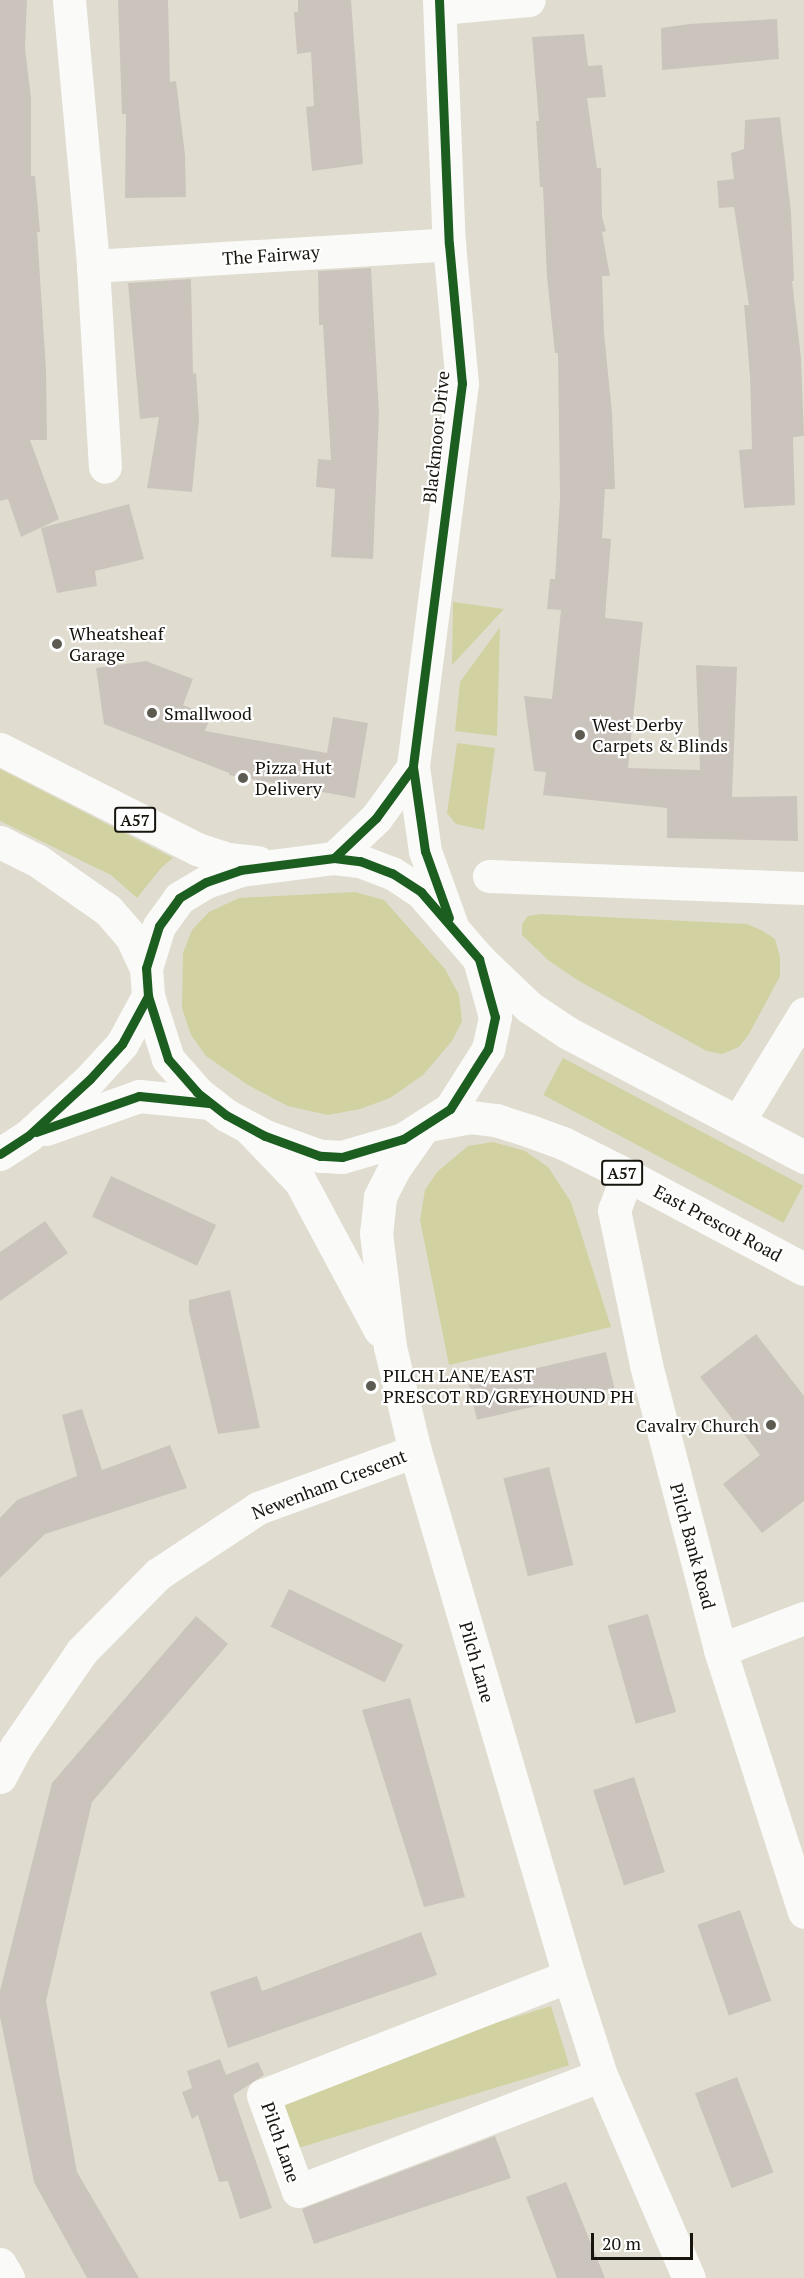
<!DOCTYPE html>
<style>
body{margin:0}
#map{position:relative;width:804px;height:2278px;overflow:hidden;background:#e0ddd0;font-family:"PT Serif",serif}
div>[style]{position:absolute}
.green>*{inset:0;background:#d1d1a1;transform-origin:0 0}
.building>*{inset:0;background:#cbc4bd;transform-origin:0 0}
.street>*{height:33px;margin:-16.5px;padding:0 16.5px;transform-origin:16.5px;border-radius:16.5px;background:#fafaf8}
.secondary>*{height:33px;margin:-16.5px;padding:0 16.5px;transform-origin:16.5px;border-radius:16.5px;background:#fafaf8}
.highway>*{height:33px;margin:-16.5px;padding:0 16.5px;transform-origin:16.5px;border-radius:16.5px;background:#fafaf8}
.cycleway>*{height:9px;margin:-4.5px;padding:0 4.5px;transform-origin:4.5px;border-radius:4.5px;background:#1b5e20}
.dots>*{width:16px;height:16px;translate:-50% -50%;box-sizing:border-box;border:3px solid #fff;border-radius:50%}
span{translate:-50% -50%;white-space:nowrap;text-align:center;line-height:1.15;-webkit-text-stroke:4.5px #fff;paint-order:stroke}
.shield-label span{padding:2px 4px;background:#fff;border:2px solid;border-radius:4px;-webkit-text-stroke-width:0}
.shield-label{font-size:16px;color:#17150d;font-weight:700}
.street-label{font-size:18px;color:#17150d}
.poi-label{font-size:18px;color:#17150d}
.left{translate:0 -50%;text-align:left}
.right{translate:-100% -50%;text-align:right}
.scale{position:absolute;left:591px;top:2233px;width:102px;height:27px;box-sizing:border-box;border:3px solid #17150d;border-top:0;padding-left:8px;font-size:18px;line-height:21px;white-space:nowrap;color:#17150d;-webkit-text-stroke:4px #fff;paint-order:stroke}
</style>
<div id="map">
<div class="green">
<div style="clip-path:polygon(453px 602px,504px 609px,452px 665px)"></div>
<div style="clip-path:polygon(500px 627px,497px 736px,455px 731px,460px 682px)"></div>
<div style="clip-path:polygon(457px 743px,495px 748px,484px 830px,456px 824px,447px 813px)"></div>
<div style="clip-path:polygon(0 769px,173px 858px,162px 867px,137px 898px,111px 875px,0 821px)"></div>
<div style="clip-path:polygon(355px 892px,384px 900px,445px 969px,459px 995px,462px 1021px,452px 1041px,423px 1075px,390px 1098px,360px 1109px,328px 1115px,288px 1106px,248px 1085px,206px 1056px,191px 1035px,182px 1008px,183px 953px,192px 930px,209px 912px,239px 898px)"></div>
<div style="clip-path:polygon(541px 914px,747px 924px,763px 931px,775px 939px,780px 957px,780px 976px,749px 1034px,739px 1047px,722px 1054px,707px 1051px,579px 981px,548px 960px,522px 935px,522px 924px,528px 916px)"></div>
<div style="left:563px;top:1058px;width:272px;height:42px;rotate:28deg"></div>
<div style="clip-path:polygon(493px 1142px,525px 1151px,548px 1167px,571px 1202px,611px 1327px,449px 1365px,420px 1220px,425px 1190px,437px 1172px,468px 1146px)"></div>
<div style="left:551px;top:2006px;width:62px;height:284px;rotate:73deg"></div>
</div>
<div class="building">
<div style="clip-path:polygon(0 0,27px 0,25px 48px,31px 98px,31px 176px,35px 176px,40px 232px,37px 232px,46px 369px,47px 440px,30px 440px,59px 519px,21px 537px,8px 499px,0 501px)"></div>
<div style="clip-path:polygon(118px 0,168px 0,170px 82px,176px 81px,185px 155px,186px 197px,125px 198px,126px 114px,122px 114px)"></div>
<div style="clip-path:polygon(298px 0,351px 0,363px 164px,312px 171px,306px 107px,314px 106px,311px 52px,297px 54px,294px 12px,298px 12px)"></div>
<div style="clip-path:polygon(777px 19px,779px 59px,662px 70px,661px 28px,689px 24px)"></div>
<div style="clip-path:polygon(584px 34px,588px 66px,602px 65px,606px 97px,587px 98px,597px 168px,601px 168px,602px 217px,606px 231px,602px 232px,610px 276px,602px 276px,604px 333px,612px 413px,615px 489px,605px 489px,602px 538px,611px 539px,605px 618px,643px 622px,628px 768px,700px 770px,696px 665px,737px 667px,732px 797px,797px 796px,798px 841px,667px 838px,667px 808px,543px 795px,546px 772px,534px 771px,524px 696px,552px 699px,561px 610px,547px 609px,550px 579px,555px 579px,560px 498px,558px 353px,555px 353px,547px 277px,543px 187px,540px 187px,536px 121px,539px 121px,532px 37px)"></div>
<div style="clip-path:polygon(780px 117px,791px 212px,794px 281px,792px 281px,801px 358px,804px 436px,793px 437px,795px 505px,744px 508px,739px 450px,752px 449px,750px 376px,744px 305px,749px 305px,734px 207px,719px 208px,717px 181px,734px 179px,731px 153px,744px 149px,745px 120px)"></div>
<div style="clip-path:polygon(371px 268px,379px 414px,373px 559px,331px 557px,335px 489px,316px 487px,318px 459px,331px 460px,323px 325px,319px 325px,318px 271px)"></div>
<div style="clip-path:polygon(191px 279px,193px 374px,196px 373px,199px 419px,192px 492px,147px 488px,159px 417px,140px 419px,128px 283px)"></div>
<div style="clip-path:polygon(129px 504px,144px 559px,95px 571px,97px 586px,57px 593px,41px 528px)"></div>
<div style="clip-path:polygon(146px 661px,193px 679px,183px 705px,211px 716px,205px 731px,327px 753px,333px 717px,368px 723px,355px 798px,229px 775px,229px 773px,104px 724px,96px 668px)"></div>
<div style="left:111px;top:1176px;width:116px;height:45px;rotate:25deg"></div>
<div style="clip-path:polygon(45px 1221px,68px 1253px,0 1301px,0 1252px)"></div>
<div style="clip-path:polygon(230px 1290px,260px 1428px,218px 1434px,189px 1311px,189px 1300px)"></div>
<div style="clip-path:polygon(756px 1334px,804px 1396px,804px 1501px,762px 1533px,723px 1484px,760px 1455px,700px 1377px)"></div>
<div style="left:606px;top:1352px;width:37px;height:141px;rotate:77deg"></div>
<div style="clip-path:polygon(82px 1409px,102px 1470px,170px 1445px,187px 1488px,45px 1534px,0 1578px,0 1518px,17px 1500px,77px 1476px,62px 1415px)"></div>
<div style="left:549px;top:1467px;width:101px;height:47px;rotate:76deg"></div>
<div style="left:289px;top:1589px;width:127px;height:42px;rotate:26deg"></div>
<div style="left:648px;top:1614px;width:102px;height:42px;rotate:74deg"></div>
<div style="clip-path:polygon(196px 1616px,228px 1644px,92px 1802px,46px 2001px,77px 2172px,139px 2278px,87px 2278px,34px 2182px,0 2017px,0 1991px,52px 1783px)"></div>
<div style="clip-path:polygon(410px 1698px,465px 1897px,424px 1907px,362px 1710px)"></div>
<div style="left:634px;top:1777px;width:100px;height:43px;rotate:72deg"></div>
<div style="left:740px;top:1910px;width:96px;height:45px;rotate:71deg"></div>
<div style="clip-path:polygon(421px 1932px,437px 1975px,228px 2048px,210px 1992px,257px 1976px,262px 1991px)"></div>
<div style="clip-path:polygon(220px 2059px,226px 2075px,258px 2062px,264px 2075px,233px 2095px,272px 2208px,240px 2219px,228px 2181px,219px 2182px,198px 2115px,192px 2119px,182px 2092px,192px 2088px,187px 2071px)"></div>
<div style="left:737px;top:2077px;width:102px;height:45px;rotate:69deg"></div>
<div style="clip-path:polygon(495px 2136px,511px 2178px,314px 2244px,302px 2209px)"></div>
<div style="clip-path:polygon(566px 2182px,605px 2278px,557px 2278px,526px 2197px)"></div>
</div>
<div class="street">
<div style="left:69px;top:0;width:267px;rotate:84.8deg"></div>
<div style="left:93px;top:266px;width:201px;rotate:86.6deg"></div>
<div style="left:439px;top:0;width:244px;rotate:87.7deg"></div>
<div style="left:449px;top:244px;width:140px;rotate:84.7deg"></div>
<div style="left:462px;top:383px;width:387px;rotate:97.3deg"></div>
<div style="left:413px;top:767px;width:85px;rotate:81.9deg"></div>
<div style="left:425px;top:851px;width:80px;rotate:70.2deg"></div>
<div style="left:440px;top:8px;width:89px;rotate:-5.1deg"></div>
<div style="left:93px;top:266px;width:357px;rotate:-3.5deg"></div>
<div style="left:334px;top:858px;width:58px;rotate:-43.6deg"></div>
<div style="left:376px;top:818px;width:63px;rotate:-54deg"></div>
<div style="left:489px;top:876px;width:315px;rotate:2.2deg"></div>
<div style="left:738px;top:1122px;width:127px;rotate:-58.6deg"></div>
<div style="left:627px;top:1175px;width:37px;rotate:110deg"></div>
<div style="left:614px;top:1210px;width:158px;rotate:78.3deg"></div>
<div style="left:646px;top:1365px;width:294px;rotate:75.4deg"></div>
<div style="left:720px;top:1650px;width:275px;rotate:72.2deg"></div>
<div style="left:720px;top:1650px;width:90px;rotate:-20.9deg"></div>
<div style="left:0;top:1777px;width:34px;rotate:-62deg"></div>
<div style="left:16px;top:1747px;width:116px;rotate:-55.5deg"></div>
<div style="left:82px;top:1651px;width:108px;rotate:-45.4deg"></div>
<div style="left:158px;top:1574px;width:120px;rotate:-33.4deg"></div>
<div style="left:258px;top:1508px;width:167px;rotate:-20deg"></div>
<div style="left:569px;top:1976px;width:328px;rotate:158.7deg"></div>
<div style="left:263px;top:2095px;width:102px;rotate:70deg"></div>
<div style="left:298px;top:2191px;width:324px;rotate:-20.9deg"></div>
<div style="left:0;top:2264px;width:16px;rotate:60deg"></div>
</div>
<div class="secondary">
<div style="left:248px;top:1127px;width:75px;rotate:46.1deg"></div>
<div style="left:300px;top:1181px;width:169px;rotate:61.8deg"></div>
<div style="left:46px;top:1129px;width:99px;rotate:-19.5deg"></div>
<div style="left:139px;top:1096px;width:72px;rotate:5.6deg"></div>
<div style="left:422px;top:1129px;width:49px;rotate:125deg"></div>
<div style="left:394px;top:1169px;width:31px;rotate:117deg"></div>
<div style="left:380px;top:1197px;width:36px;rotate:96deg"></div>
<div style="left:376px;top:1233px;width:115px;rotate:83deg"></div>
<div style="left:390px;top:1347px;width:107px;rotate:76.5deg"></div>
<div style="left:415px;top:1451px;width:547px;rotate:73.65deg"></div>
<div style="left:569px;top:1976px;width:104px;rotate:72.1deg"></div>
<div style="left:601px;top:2075px;width:221px;rotate:66.6deg"></div>
<div style="left:0;top:1154px;width:33px;rotate:-33deg"></div>
<div style="left:28px;top:1136px;width:84px;rotate:-42.6deg"></div>
<div style="left:90px;top:1079px;width:47px;rotate:-47.6deg"></div>
<div style="left:122px;top:1044px;width:55px;rotate:-61.6deg"></div>
</div>
<div class="highway">
<div style="left:0;top:749px;width:221px;rotate:26.9deg"></div>
<div style="left:197px;top:849px;width:33px;rotate:18deg"></div>
<div style="left:228px;top:859px;width:30px;rotate:6deg"></div>
<div style="left:0;top:842px;width:42px;rotate:26.6deg"></div>
<div style="left:38px;top:861px;width:85px;rotate:35deg"></div>
<div style="left:108px;top:910px;width:35px;rotate:49deg"></div>
<div style="left:131px;top:936px;width:35px;rotate:65deg"></div>
<div style="left:334px;top:858px;width:26px;rotate:7deg"></div>
<div style="left:360px;top:861px;width:34px;rotate:21deg"></div>
<div style="left:392px;top:873px;width:35px;rotate:33deg"></div>
<div style="left:421px;top:892px;width:89px;rotate:49.1deg"></div>
<div style="left:479px;top:959px;width:60px;rotate:74.6deg"></div>
<div style="left:495px;top:1017px;width:33px;rotate:102deg"></div>
<div style="left:488px;top:1049px;width:71px;rotate:122.3deg"></div>
<div style="left:450px;top:1109px;width:56px;rotate:147.4deg"></div>
<div style="left:403px;top:1139px;width:64px;rotate:163.6deg"></div>
<div style="left:342px;top:1157px;width:22px;rotate:-177deg"></div>
<div style="left:320px;top:1156px;width:59px;rotate:-160deg"></div>
<div style="left:265px;top:1136px;width:44px;rotate:-151.7deg"></div>
<div style="left:226px;top:1115px;width:37px;rotate:-142deg"></div>
<div style="left:197px;top:1092px;width:44px;rotate:-131.3deg"></div>
<div style="left:168px;top:1059px;width:66px;rotate:-107.6deg"></div>
<div style="left:148px;top:996px;width:28px;rotate:-94deg"></div>
<div style="left:146px;top:968px;width:44px;rotate:-72.8deg"></div>
<div style="left:159px;top:926px;width:34px;rotate:-54deg"></div>
<div style="left:179px;top:898px;width:31px;rotate:-31deg"></div>
<div style="left:206px;top:882px;width:36px;rotate:-19deg"></div>
<div style="left:240px;top:870px;width:95px;rotate:-7.3deg"></div>
<div style="left:479px;top:959px;width:69px;rotate:43.8deg"></div>
<div style="left:529px;top:1007px;width:47px;rotate:33.7deg"></div>
<div style="left:568px;top:1033px;width:267px;rotate:27.7deg"></div>
<div style="left:428px;top:1125px;width:43px;rotate:-10.8deg"></div>
<div style="left:470px;top:1117px;width:26px;rotate:7deg"></div>
<div style="left:496px;top:1120px;width:36px;rotate:18deg"></div>
<div style="left:530px;top:1131px;width:35px;rotate:20deg"></div>
<div style="left:563px;top:1143px;width:72px;rotate:26.6deg"></div>
<div style="left:627px;top:1175px;width:200px;rotate:28deg"></div>
</div>
<div class="cycleway">
<div style="left:439px;top:0;width:244px;rotate:87.7deg"></div>
<div style="left:449px;top:244px;width:140px;rotate:84.7deg"></div>
<div style="left:462px;top:383px;width:387px;rotate:97.3deg"></div>
<div style="left:413px;top:767px;width:85px;rotate:81.9deg"></div>
<div style="left:425px;top:851px;width:71px;rotate:70.3deg"></div>
<div style="left:334px;top:858px;width:26px;rotate:7deg"></div>
<div style="left:360px;top:861px;width:34px;rotate:21deg"></div>
<div style="left:392px;top:873px;width:35px;rotate:33deg"></div>
<div style="left:421px;top:892px;width:89px;rotate:49.1deg"></div>
<div style="left:479px;top:959px;width:60px;rotate:74.6deg"></div>
<div style="left:495px;top:1017px;width:33px;rotate:102deg"></div>
<div style="left:488px;top:1049px;width:71px;rotate:122.3deg"></div>
<div style="left:450px;top:1109px;width:56px;rotate:147.4deg"></div>
<div style="left:403px;top:1139px;width:64px;rotate:163.6deg"></div>
<div style="left:342px;top:1157px;width:22px;rotate:-177deg"></div>
<div style="left:320px;top:1156px;width:59px;rotate:-160deg"></div>
<div style="left:265px;top:1136px;width:44px;rotate:-151.7deg"></div>
<div style="left:226px;top:1115px;width:37px;rotate:-142deg"></div>
<div style="left:197px;top:1092px;width:44px;rotate:-131.3deg"></div>
<div style="left:168px;top:1059px;width:66px;rotate:-107.6deg"></div>
<div style="left:148px;top:996px;width:28px;rotate:-94deg"></div>
<div style="left:146px;top:968px;width:44px;rotate:-72.8deg"></div>
<div style="left:159px;top:926px;width:34px;rotate:-54deg"></div>
<div style="left:179px;top:898px;width:31px;rotate:-31deg"></div>
<div style="left:206px;top:882px;width:36px;rotate:-19deg"></div>
<div style="left:240px;top:870px;width:95px;rotate:-7.3deg"></div>
<div style="left:334px;top:858px;width:58px;rotate:-43.6deg"></div>
<div style="left:376px;top:818px;width:63px;rotate:-54deg"></div>
<div style="left:36px;top:1132px;width:109px;rotate:-19.3deg"></div>
<div style="left:139px;top:1096px;width:70px;rotate:5.7deg"></div>
<div style="left:0;top:1154px;width:33px;rotate:-33deg"></div>
<div style="left:28px;top:1136px;width:84px;rotate:-42.6deg"></div>
<div style="left:90px;top:1079px;width:47px;rotate:-47.6deg"></div>
<div style="left:122px;top:1044px;width:55px;rotate:-61.6deg"></div>
</div>
<div class="dots">
<div style="left:57px;top:644px;background:#5d5b51"></div>
<div style="left:152px;top:713px;background:#5d5b51"></div>
<div style="left:580px;top:735px;background:#5d5b51"></div>
<div style="left:243px;top:778px;background:#5d5b51"></div>
<div style="left:371px;top:1386px;background:#5d5b51"></div>
<div style="left:771px;top:1425px;background:#5d5b51"></div>
</div>
<div class="shield-label">
<span style="left:135px;top:820px">A57</span>
<span style="left:622px;top:1173px">A57</span>
</div>
<div class="street-label">
<span style="left:271px;top:255px;rotate:-4deg">The Fairway</span>
<span style="left:436px;top:437px;rotate:-84deg">Blackmoor Drive</span>
<span style="left:718px;top:1223px;rotate:28deg">East Prescot Road</span>
<span style="left:329px;top:1484px;rotate:-21deg">Newenham Crescent</span>
<span style="left:693px;top:1546px;rotate:75deg">Pilch Bank Road</span>
<span style="left:477px;top:1662px;rotate:74deg">Pilch Lane</span>
<span style="left:281px;top:2142px;rotate:71deg">Pilch Lane</span>
</div>
<div class="poi-label">
<span class="left" style="left:69px;top:644px">Wheatsheaf<br>Garage</span>
<span class="left" style="left:164px;top:713px">Smallwood</span>
<span class="left" style="left:592px;top:735px">West Derby<br>Carpets &amp; Blinds</span>
<span class="left" style="left:255px;top:778px">Pizza Hut<br>Delivery</span>
<span class="left" style="left:383px;top:1386px">PILCH LANE/EAST<br>PRESCOT RD/GREYHOUND PH</span>
<span class="right" style="left:759px;top:1425px">Cavalry Church</span>
</div>
<div class="scale">20 m</div>
</div>
